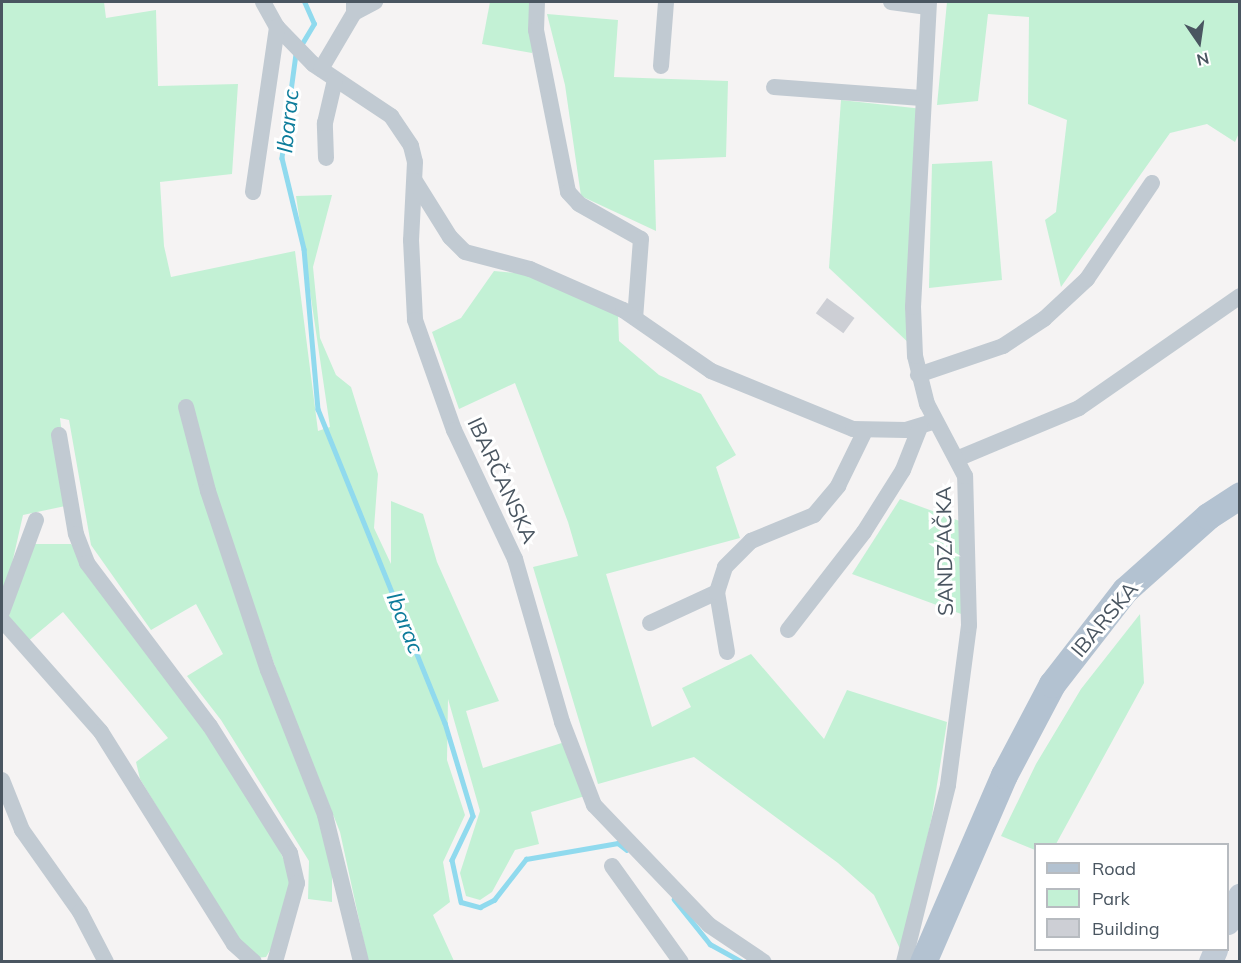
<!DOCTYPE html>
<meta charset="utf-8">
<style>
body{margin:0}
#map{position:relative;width:1241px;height:963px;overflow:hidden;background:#f5f3f3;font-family:Mulish,sans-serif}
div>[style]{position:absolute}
.green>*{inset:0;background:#c3f1d5}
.stream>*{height:4.5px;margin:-2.25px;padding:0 2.25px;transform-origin:2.25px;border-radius:2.25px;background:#90daee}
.building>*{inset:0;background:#cdcfd5;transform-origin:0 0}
.street>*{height:16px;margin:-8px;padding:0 8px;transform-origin:8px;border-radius:8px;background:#c1cad2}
.secondary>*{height:24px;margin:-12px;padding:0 12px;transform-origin:12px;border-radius:12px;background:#c1cbd6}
.primary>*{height:27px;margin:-13.5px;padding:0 13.5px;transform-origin:13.5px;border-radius:13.5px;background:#b3c2d1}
span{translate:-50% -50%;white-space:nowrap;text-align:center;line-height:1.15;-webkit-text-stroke:6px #fff;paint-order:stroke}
.street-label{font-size:21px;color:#4a5661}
.water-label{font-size:22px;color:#0c7c9b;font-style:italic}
.frame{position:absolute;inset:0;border:3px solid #4a5661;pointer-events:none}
.legend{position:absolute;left:1034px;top:843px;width:195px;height:108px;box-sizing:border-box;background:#fff;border:2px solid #b7bbc0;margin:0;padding:8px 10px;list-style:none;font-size:18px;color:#4a5661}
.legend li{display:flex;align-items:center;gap:12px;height:30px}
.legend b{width:30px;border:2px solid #b7bbc0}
.north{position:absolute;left:1169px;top:12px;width:60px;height:60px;-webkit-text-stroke:4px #fff;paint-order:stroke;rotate:167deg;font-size:16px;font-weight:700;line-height:24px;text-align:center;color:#4a5661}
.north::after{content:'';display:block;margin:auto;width:21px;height:27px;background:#4a5661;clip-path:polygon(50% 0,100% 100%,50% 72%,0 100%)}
</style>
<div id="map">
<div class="green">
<div style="clip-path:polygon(2px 2px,104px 2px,106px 18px,156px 10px,158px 86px,238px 84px,232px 174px,160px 182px,164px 246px,171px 277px,295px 251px,318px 431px,330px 427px,296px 196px,332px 195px,313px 267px,320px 338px,336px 375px,351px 387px,378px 474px,374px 528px,391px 564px,391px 501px,423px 514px,437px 562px,499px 701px,466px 711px,483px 768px,568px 741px,585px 796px,531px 812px,539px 844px,515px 850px,492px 892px,480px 900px,466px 896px,460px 873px,480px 811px,448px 699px,447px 760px,465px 815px,443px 862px,450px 902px,433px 915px,454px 961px,368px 961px,340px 832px,283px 689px,213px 489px,190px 401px,180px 401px,203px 491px,332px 844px,332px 902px,308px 899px,309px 861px,221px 720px,187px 676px,223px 654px,196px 604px,151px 630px,91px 545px,69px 420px,60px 418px,70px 505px,23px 515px,2px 608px)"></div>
<div style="clip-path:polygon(490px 2px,536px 2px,532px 53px,482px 44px)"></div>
<div style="clip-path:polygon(947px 2px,1239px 2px,1239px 133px,1235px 142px,1207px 124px,1170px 133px,1061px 287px,1045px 220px,1056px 212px,1067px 120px,1028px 104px,1029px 17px,988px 14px,978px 101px,937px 105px)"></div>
<div style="clip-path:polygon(547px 14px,618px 20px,614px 77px,728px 81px,726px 157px,654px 160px,656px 231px,581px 196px,565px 85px)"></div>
<div style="clip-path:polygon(841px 100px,923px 109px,912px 346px,829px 268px)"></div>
<div style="clip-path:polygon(992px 161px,1002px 280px,929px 288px,932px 164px)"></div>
<div style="clip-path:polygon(494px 271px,538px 275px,618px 315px,619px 341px,659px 375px,701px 394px,736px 455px,716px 467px,740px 538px,606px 574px,652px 727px,691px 707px,682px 688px,751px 654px,824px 739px,847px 690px,947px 722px,932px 816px,902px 953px,874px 895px,838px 863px,694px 757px,598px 784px,533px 567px,578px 556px,568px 522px,515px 383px,459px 409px,432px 332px,461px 318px)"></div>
<div style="clip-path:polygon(900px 499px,965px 523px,964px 615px,852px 574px)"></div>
<div style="clip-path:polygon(29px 544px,71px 544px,208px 730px,273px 836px,293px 880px,281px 932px,266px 957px,255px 958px,241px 945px,140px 779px,136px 762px,168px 738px,63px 612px,26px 643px,7px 623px)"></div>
<div style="clip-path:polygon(1140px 614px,1144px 683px,1056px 844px,1036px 844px,1035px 850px,1001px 836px,1036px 764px,1081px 689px)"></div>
</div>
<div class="stream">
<div style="left:300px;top:47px;width:27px;rotate:-59deg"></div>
<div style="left:314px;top:24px;width:24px;rotate:-114deg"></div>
<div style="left:296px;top:54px;width:105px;rotate:97.7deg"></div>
<div style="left:282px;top:158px;width:94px;rotate:76.4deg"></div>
<div style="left:304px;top:249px;width:161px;rotate:85deg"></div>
<div style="left:318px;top:409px;width:339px;rotate:68deg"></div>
<div style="left:445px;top:723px;width:97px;rotate:73.2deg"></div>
<div style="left:473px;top:816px;width:49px;rotate:115.5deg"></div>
<div style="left:452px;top:860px;width:43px;rotate:77.9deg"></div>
<div style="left:461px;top:902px;width:20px;rotate:15deg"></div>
<div style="left:480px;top:907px;width:16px;rotate:-27deg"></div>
<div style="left:494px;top:900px;width:52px;rotate:-52deg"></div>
<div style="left:526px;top:859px;width:93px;rotate:-9.9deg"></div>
<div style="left:618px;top:843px;width:11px;rotate:38deg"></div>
<div style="left:674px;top:899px;width:58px;rotate:51.3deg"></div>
<div style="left:710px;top:944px;width:37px;rotate:29deg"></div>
</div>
<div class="building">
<div style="left:827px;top:298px;width:34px;height:19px;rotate:36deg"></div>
</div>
<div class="street">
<div style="left:263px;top:2px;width:29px;rotate:61deg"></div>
<div style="left:277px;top:27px;width:52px;rotate:45.8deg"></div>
<div style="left:313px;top:64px;width:94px;rotate:33.7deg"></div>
<div style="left:391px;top:116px;width:36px;rotate:56deg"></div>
<div style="left:411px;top:146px;width:16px;rotate:76deg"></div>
<div style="left:415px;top:162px;width:78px;rotate:92.9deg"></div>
<div style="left:411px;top:240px;width:80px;rotate:87.1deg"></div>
<div style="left:415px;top:320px;width:117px;rotate:70.5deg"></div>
<div style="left:454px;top:430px;width:143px;rotate:64.7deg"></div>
<div style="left:515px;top:559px;width:170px;rotate:73.9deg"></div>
<div style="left:562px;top:722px;width:89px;rotate:68.9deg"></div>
<div style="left:594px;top:805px;width:166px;rotate:46.2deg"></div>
<div style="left:709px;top:925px;width:66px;rotate:33.9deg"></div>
<div style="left:537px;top:2px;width:28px;rotate:92deg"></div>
<div style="left:536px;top:30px;width:165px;rotate:78.8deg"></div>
<div style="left:568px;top:192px;width:16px;rotate:47deg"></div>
<div style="left:579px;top:204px;width:71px;rotate:29.4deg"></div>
<div style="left:641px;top:239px;width:79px;rotate:94.3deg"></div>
<div style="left:891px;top:2px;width:37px;rotate:8deg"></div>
<div style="left:354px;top:13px;width:24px;rotate:-28deg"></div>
<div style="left:661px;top:66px;width:64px;rotate:-85.5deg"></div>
<div style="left:321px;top:69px;width:65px;rotate:-59.5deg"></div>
<div style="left:354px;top:13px;width:11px;rotate:-90deg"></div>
<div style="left:774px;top:87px;width:148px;rotate:4.3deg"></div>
<div style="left:326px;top:158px;width:35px;rotate:-92deg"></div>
<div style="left:325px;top:123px;width:44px;rotate:-76.9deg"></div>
<div style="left:415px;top:181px;width:66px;rotate:58deg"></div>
<div style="left:450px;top:237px;width:21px;rotate:45deg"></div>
<div style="left:465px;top:252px;width:67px;rotate:14.7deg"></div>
<div style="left:530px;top:269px;width:102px;rotate:23.8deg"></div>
<div style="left:623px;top:310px;width:107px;rotate:34.7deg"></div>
<div style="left:711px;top:371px;width:153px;rotate:22.2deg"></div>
<div style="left:853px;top:429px;width:53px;rotate:1.1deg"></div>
<div style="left:906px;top:430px;width:30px;rotate:-17deg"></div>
<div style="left:253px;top:192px;width:167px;rotate:-81.7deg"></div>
<div style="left:918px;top:375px;width:90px;rotate:-18.8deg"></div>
<div style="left:1003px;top:346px;width:49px;rotate:-33.4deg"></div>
<div style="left:1044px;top:319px;width:59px;rotate:-42.9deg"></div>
<div style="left:1087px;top:279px;width:116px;rotate:-55.9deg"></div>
<div style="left:186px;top:407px;width:87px;rotate:75.3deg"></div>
<div style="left:208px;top:491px;width:189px;rotate:71.5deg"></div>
<div style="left:268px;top:670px;width:156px;rotate:68.5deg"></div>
<div style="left:325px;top:815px;width:151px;rotate:76.2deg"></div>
<div style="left:59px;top:435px;width:100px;rotate:80.3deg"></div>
<div style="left:76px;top:534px;width:31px;rotate:69deg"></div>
<div style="left:87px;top:563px;width:204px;rotate:53deg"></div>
<div style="left:210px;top:726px;width:150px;rotate:57.8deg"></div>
<div style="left:290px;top:853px;width:31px;rotate:77deg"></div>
<div style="left:297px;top:883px;width:82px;rotate:105.6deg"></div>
<div style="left:959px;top:458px;width:130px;rotate:-22.6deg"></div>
<div style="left:1079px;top:408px;width:196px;rotate:-34.8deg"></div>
<div style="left:2px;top:612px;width:98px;rotate:-69.7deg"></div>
<div style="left:2px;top:620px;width:149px;rotate:48.5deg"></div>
<div style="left:101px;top:732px;width:250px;rotate:57.9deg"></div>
<div style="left:234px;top:944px;width:27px;rotate:42deg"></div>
<div style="left:650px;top:623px;width:74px;rotate:-24.8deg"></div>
<div style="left:788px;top:630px;width:124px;rotate:-52.2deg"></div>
<div style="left:864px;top:532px;width:73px;rotate:-57.8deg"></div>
<div style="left:903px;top:470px;width:46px;rotate:-68.4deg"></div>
<div style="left:727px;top:652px;width:61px;rotate:-99.5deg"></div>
<div style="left:717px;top:592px;width:26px;rotate:-72deg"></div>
<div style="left:725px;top:567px;width:37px;rotate:-45deg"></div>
<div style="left:751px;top:541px;width:68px;rotate:-22.4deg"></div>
<div style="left:814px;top:515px;width:38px;rotate:-50deg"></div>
<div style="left:838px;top:486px;width:61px;rotate:-63.9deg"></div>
<div style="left:2px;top:780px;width:54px;rotate:68.2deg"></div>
<div style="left:22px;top:830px;width:100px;rotate:54.7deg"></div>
<div style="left:80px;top:912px;width:56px;rotate:62.5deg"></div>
<div style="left:612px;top:866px;width:118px;rotate:54.3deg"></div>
<div style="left:904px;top:962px;width:182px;rotate:-76deg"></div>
<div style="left:948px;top:785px;width:161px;rotate:-82.5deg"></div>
<div style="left:969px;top:625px;width:149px;rotate:-91.5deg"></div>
<div style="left:965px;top:476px;width:81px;rotate:-117.8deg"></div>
<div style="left:927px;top:404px;width:49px;rotate:-104deg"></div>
<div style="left:915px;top:356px;width:49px;rotate:-92.3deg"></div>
<div style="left:913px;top:307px;width:305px;rotate:-87deg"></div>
</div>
<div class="secondary">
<div style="left:1228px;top:923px;width:30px;rotate:-66deg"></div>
<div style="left:1211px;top:962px;width:13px;rotate:-67deg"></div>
</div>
<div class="primary">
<div style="left:923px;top:962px;width:204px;rotate:-66.6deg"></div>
<div style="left:1004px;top:775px;width:103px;rotate:-62.2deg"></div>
<div style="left:1052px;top:684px;width:119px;rotate:-52.2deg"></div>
<div style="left:1125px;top:590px;width:111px;rotate:-41.7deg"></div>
<div style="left:1208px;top:516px;width:38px;rotate:-33deg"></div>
</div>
<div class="street-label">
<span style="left:503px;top:480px;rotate:65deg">IBARČANSKA</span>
<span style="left:944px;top:551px;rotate:-91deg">SANDZAČKA</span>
<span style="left:1104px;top:619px;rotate:-50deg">IBARSKA</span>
</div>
<div class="water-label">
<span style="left:288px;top:121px;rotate:-84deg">Ibarac</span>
<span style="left:405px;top:623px;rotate:68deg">Ibarac</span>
</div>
<div class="frame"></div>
<ul class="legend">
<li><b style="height:8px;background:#b3c2d1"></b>Road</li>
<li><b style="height:16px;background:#c3f1d5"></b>Park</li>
<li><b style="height:16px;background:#cdcfd5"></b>Building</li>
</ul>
<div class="north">N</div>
</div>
